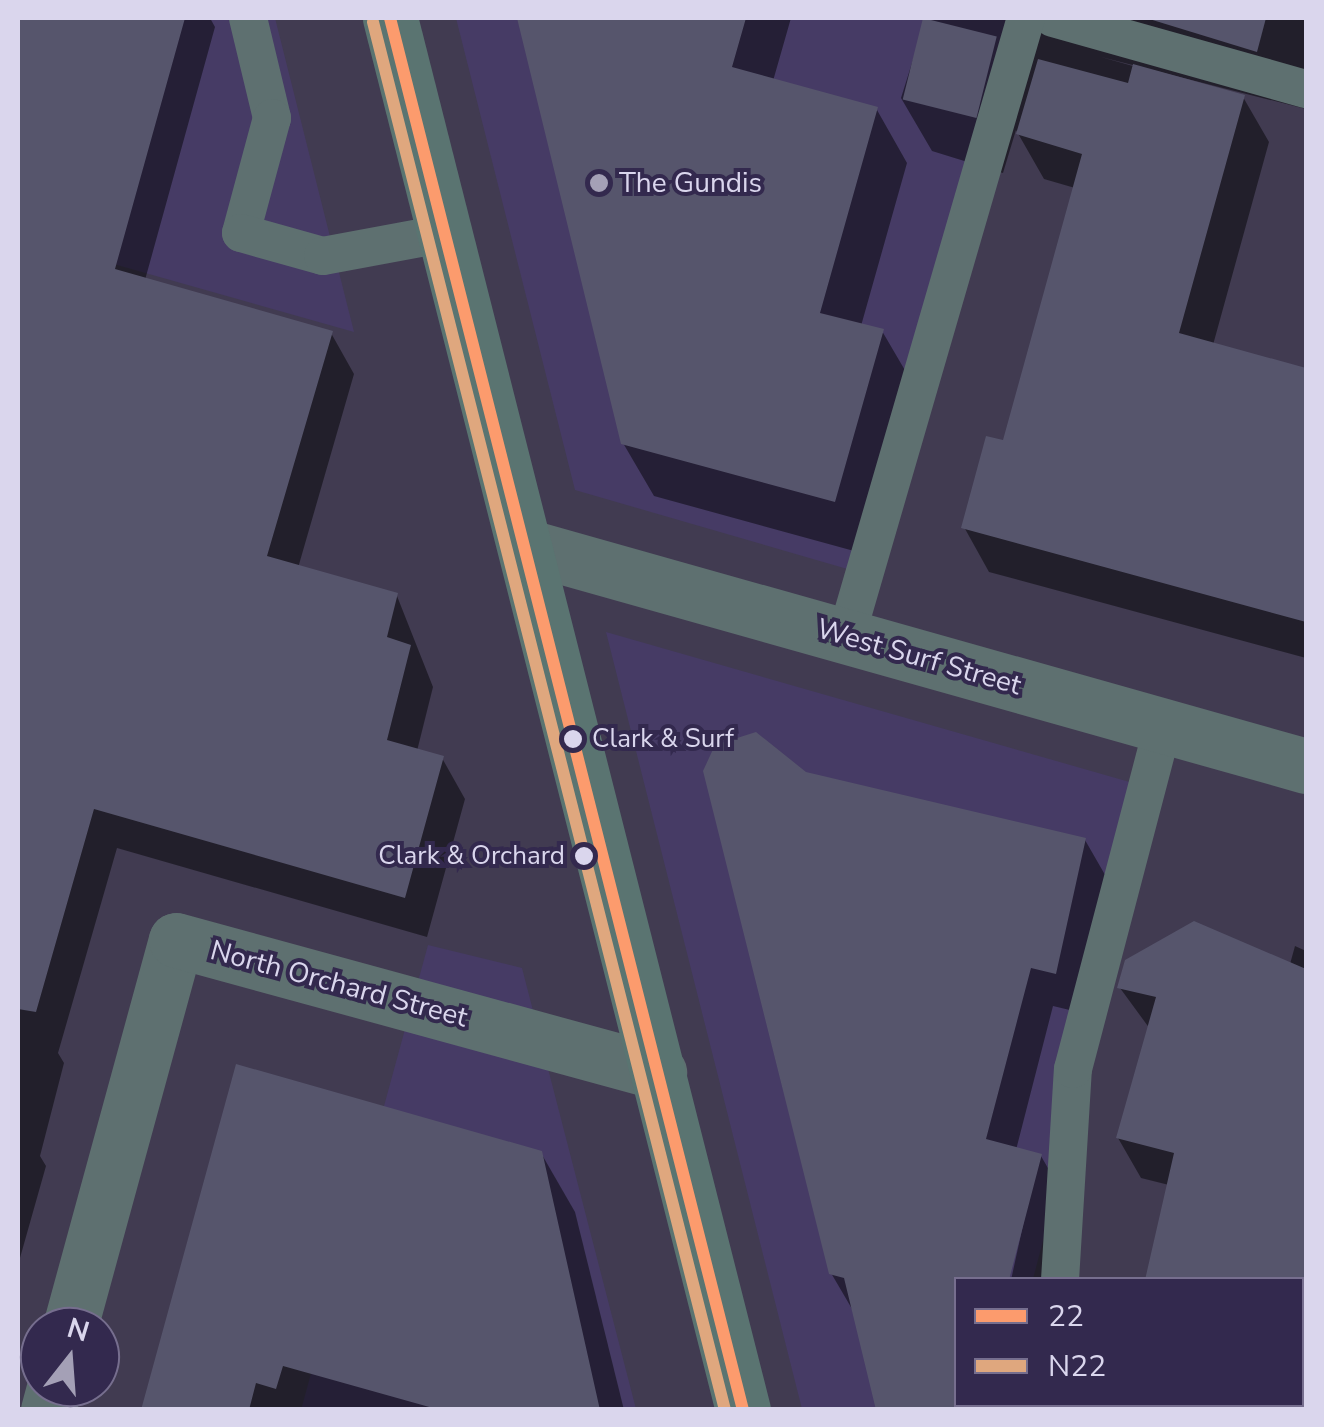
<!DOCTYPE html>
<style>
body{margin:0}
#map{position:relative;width:1324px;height:1427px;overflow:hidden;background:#413b51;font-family:"Nunito Sans",sans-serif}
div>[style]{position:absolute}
.built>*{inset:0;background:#463b65}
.shadow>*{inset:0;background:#0007}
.building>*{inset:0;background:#56556c;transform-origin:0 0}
.service>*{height:38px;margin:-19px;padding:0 19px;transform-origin:19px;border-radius:19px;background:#5e7070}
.minor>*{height:55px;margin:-27.5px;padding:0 27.5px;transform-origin:27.5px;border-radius:27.5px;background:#5e7070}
.secondary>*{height:55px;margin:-27.5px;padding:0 27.5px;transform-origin:27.5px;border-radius:27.5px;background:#5a7471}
.bus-1>*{height:12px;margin:-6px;padding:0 6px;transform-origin:6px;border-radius:6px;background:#fc9b6d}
.bus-2>*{height:12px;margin:-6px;padding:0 6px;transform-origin:6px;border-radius:6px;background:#dfa77e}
.dots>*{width:28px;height:28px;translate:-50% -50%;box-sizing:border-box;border:5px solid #33294e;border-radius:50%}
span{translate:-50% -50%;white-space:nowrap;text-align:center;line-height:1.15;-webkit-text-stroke:8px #33294e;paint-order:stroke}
.bus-label{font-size:26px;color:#dad6ed}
.left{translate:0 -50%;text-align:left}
.right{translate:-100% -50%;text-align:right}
.poi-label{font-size:28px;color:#dad6ed}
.street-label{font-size:28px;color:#dad6ed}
.frame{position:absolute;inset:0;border:20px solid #dad6ed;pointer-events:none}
.legend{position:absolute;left:954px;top:1277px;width:350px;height:130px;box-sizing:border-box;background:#33294e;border:2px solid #766e8e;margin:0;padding:12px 18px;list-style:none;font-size:30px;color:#dad6ed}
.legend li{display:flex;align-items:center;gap:20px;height:50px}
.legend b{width:50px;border:2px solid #766e8e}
.north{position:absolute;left:20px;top:1307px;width:100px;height:100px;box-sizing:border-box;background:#33294e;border:2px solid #766e8e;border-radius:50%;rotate:17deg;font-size:28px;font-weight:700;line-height:40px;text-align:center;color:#dad6ed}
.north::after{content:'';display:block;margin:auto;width:35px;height:45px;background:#a4a0b6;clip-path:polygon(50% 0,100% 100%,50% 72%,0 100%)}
</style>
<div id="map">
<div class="built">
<div style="clip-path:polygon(18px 18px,275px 18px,354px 332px,18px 237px)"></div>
<div style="clip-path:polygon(456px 18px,1002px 18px,1029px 25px,875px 577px,575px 490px)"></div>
<div style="clip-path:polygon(606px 632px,1161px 791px,1033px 1279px,956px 1280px,956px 1404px,1302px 1404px,1302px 1380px,1306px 1409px,802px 1409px)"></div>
<div style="clip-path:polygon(428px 945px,522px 968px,636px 1409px,301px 1410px)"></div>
</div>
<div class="shadow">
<div style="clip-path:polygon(18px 18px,210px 18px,215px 27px,145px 280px,331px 333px,354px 374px,298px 568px,397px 596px,433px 687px,417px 751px,442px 758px,465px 799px,427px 937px,117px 848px,58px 1053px,64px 1063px,40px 1156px,46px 1166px,18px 1265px)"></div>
<div style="clip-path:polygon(518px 18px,791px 18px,773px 81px,877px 110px,907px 163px,861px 326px,882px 331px,913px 384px,865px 554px,654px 496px,623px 443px)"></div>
<div style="clip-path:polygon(926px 18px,1306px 18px,1306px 109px,1101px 57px,1243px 97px,1269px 142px,1213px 345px,1306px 371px,1306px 658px,989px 572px,964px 527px,1004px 443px,1075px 188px,1044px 179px,1016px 130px,1003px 173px,932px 151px,901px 98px)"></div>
<div style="clip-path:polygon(755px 734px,805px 775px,1085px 840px,1108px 880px,1078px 1012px,1053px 1006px,1016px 1150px,1041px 1156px,1064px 1196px,1041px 1280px,1011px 1280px,1032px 1184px,956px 1280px,956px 1404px,1302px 1404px,1302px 1280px,1169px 1185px,1141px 1178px,1118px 1138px,1150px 1029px,1120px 988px,1290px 964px,1295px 946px,1306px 951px,1306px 1410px,879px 1410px,855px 1314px,831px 1273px,717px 746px)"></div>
<div style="clip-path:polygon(541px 1153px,575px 1212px,624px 1410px,144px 1410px)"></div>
</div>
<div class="building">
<div style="clip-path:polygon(18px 18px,185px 18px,115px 269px,333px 331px,267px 556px,398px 593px,387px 637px,411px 645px,387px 740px,444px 756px,405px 898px,94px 809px,36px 1012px,18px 1009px)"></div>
<div style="clip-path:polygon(517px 18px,746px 18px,732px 67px,878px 107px,820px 313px,884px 329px,835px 502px,621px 444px)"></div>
<div style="left:923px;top:18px;width:76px;height:84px;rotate:14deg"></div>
<div style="clip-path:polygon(1146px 18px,1266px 18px,1257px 52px)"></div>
<div style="clip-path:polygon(1038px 59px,1128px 83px,1133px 64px,1245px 95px,1179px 333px,1306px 368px,1306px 622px,961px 528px,986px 436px,1003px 440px,1082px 154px,1016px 134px)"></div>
<div style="clip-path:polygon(756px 732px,806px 772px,1086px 838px,1056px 974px,1031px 968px,986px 1139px,1042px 1154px,1009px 1280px,956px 1280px,956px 1410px,876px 1410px,844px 1278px,829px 1274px,703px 771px,715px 745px)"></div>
<div style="clip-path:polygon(1194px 921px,1306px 969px,1306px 1280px,1145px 1280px,1174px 1153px,1116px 1138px,1156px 997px,1117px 988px,1125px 960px)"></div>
<div style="clip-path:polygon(236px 1064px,542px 1151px,600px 1410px,440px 1410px,283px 1366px,276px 1389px,256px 1383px,249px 1410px,141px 1410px)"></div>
</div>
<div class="service">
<div style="left:248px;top:18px;width:103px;rotate:76.5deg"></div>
<div style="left:272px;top:118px;width:119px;rotate:105.1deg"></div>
<div style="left:241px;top:233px;width:85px;rotate:15.7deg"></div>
<div style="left:323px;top:256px;width:126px;rotate:-10.5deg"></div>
<div style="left:1053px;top:18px;width:263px;rotate:15.7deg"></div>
<div style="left:846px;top:637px;width:645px;rotate:-73.79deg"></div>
<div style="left:1060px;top:1280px;width:211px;rotate:-86.5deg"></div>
<div style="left:1073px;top:1069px;width:356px;rotate:-75.3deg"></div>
<div style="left:1302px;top:1360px;width:4px;rotate:27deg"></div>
</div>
<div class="minor">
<div style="left:532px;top:548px;width:804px;rotate:15.73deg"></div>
<div style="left:70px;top:1327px;width:401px;rotate:-74.7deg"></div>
<div style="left:176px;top:940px;width:501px;rotate:15.29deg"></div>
<div style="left:48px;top:1410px;width:24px;rotate:-75deg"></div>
</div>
<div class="secondary">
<div style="left:390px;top:18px;width:1436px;rotate:75.77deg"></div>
</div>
<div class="bus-1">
<div style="left:390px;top:18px;width:1436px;rotate:75.77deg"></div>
</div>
<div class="bus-2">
<div style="left:373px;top:22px;width:1432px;rotate:75.77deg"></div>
</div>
<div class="dots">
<div style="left:599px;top:183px;background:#a4a0b6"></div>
<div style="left:573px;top:739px;background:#dad6ed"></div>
<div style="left:584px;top:856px;background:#dad6ed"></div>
</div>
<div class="bus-label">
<span class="left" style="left:592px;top:739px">Clark &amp; Surf</span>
<span class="right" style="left:565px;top:856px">Clark &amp; Orchard</span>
</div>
<div class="poi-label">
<span class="left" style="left:619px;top:183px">The Gundis</span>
</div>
<div class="street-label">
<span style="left:919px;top:657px;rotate:16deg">West Surf Street</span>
<span style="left:339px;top:984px;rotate:15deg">North Orchard Street</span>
</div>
<div class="frame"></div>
<ul class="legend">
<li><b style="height:12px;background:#fc9b6d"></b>22</li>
<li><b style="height:12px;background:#dfa77e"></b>N22</li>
</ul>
<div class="north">N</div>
</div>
